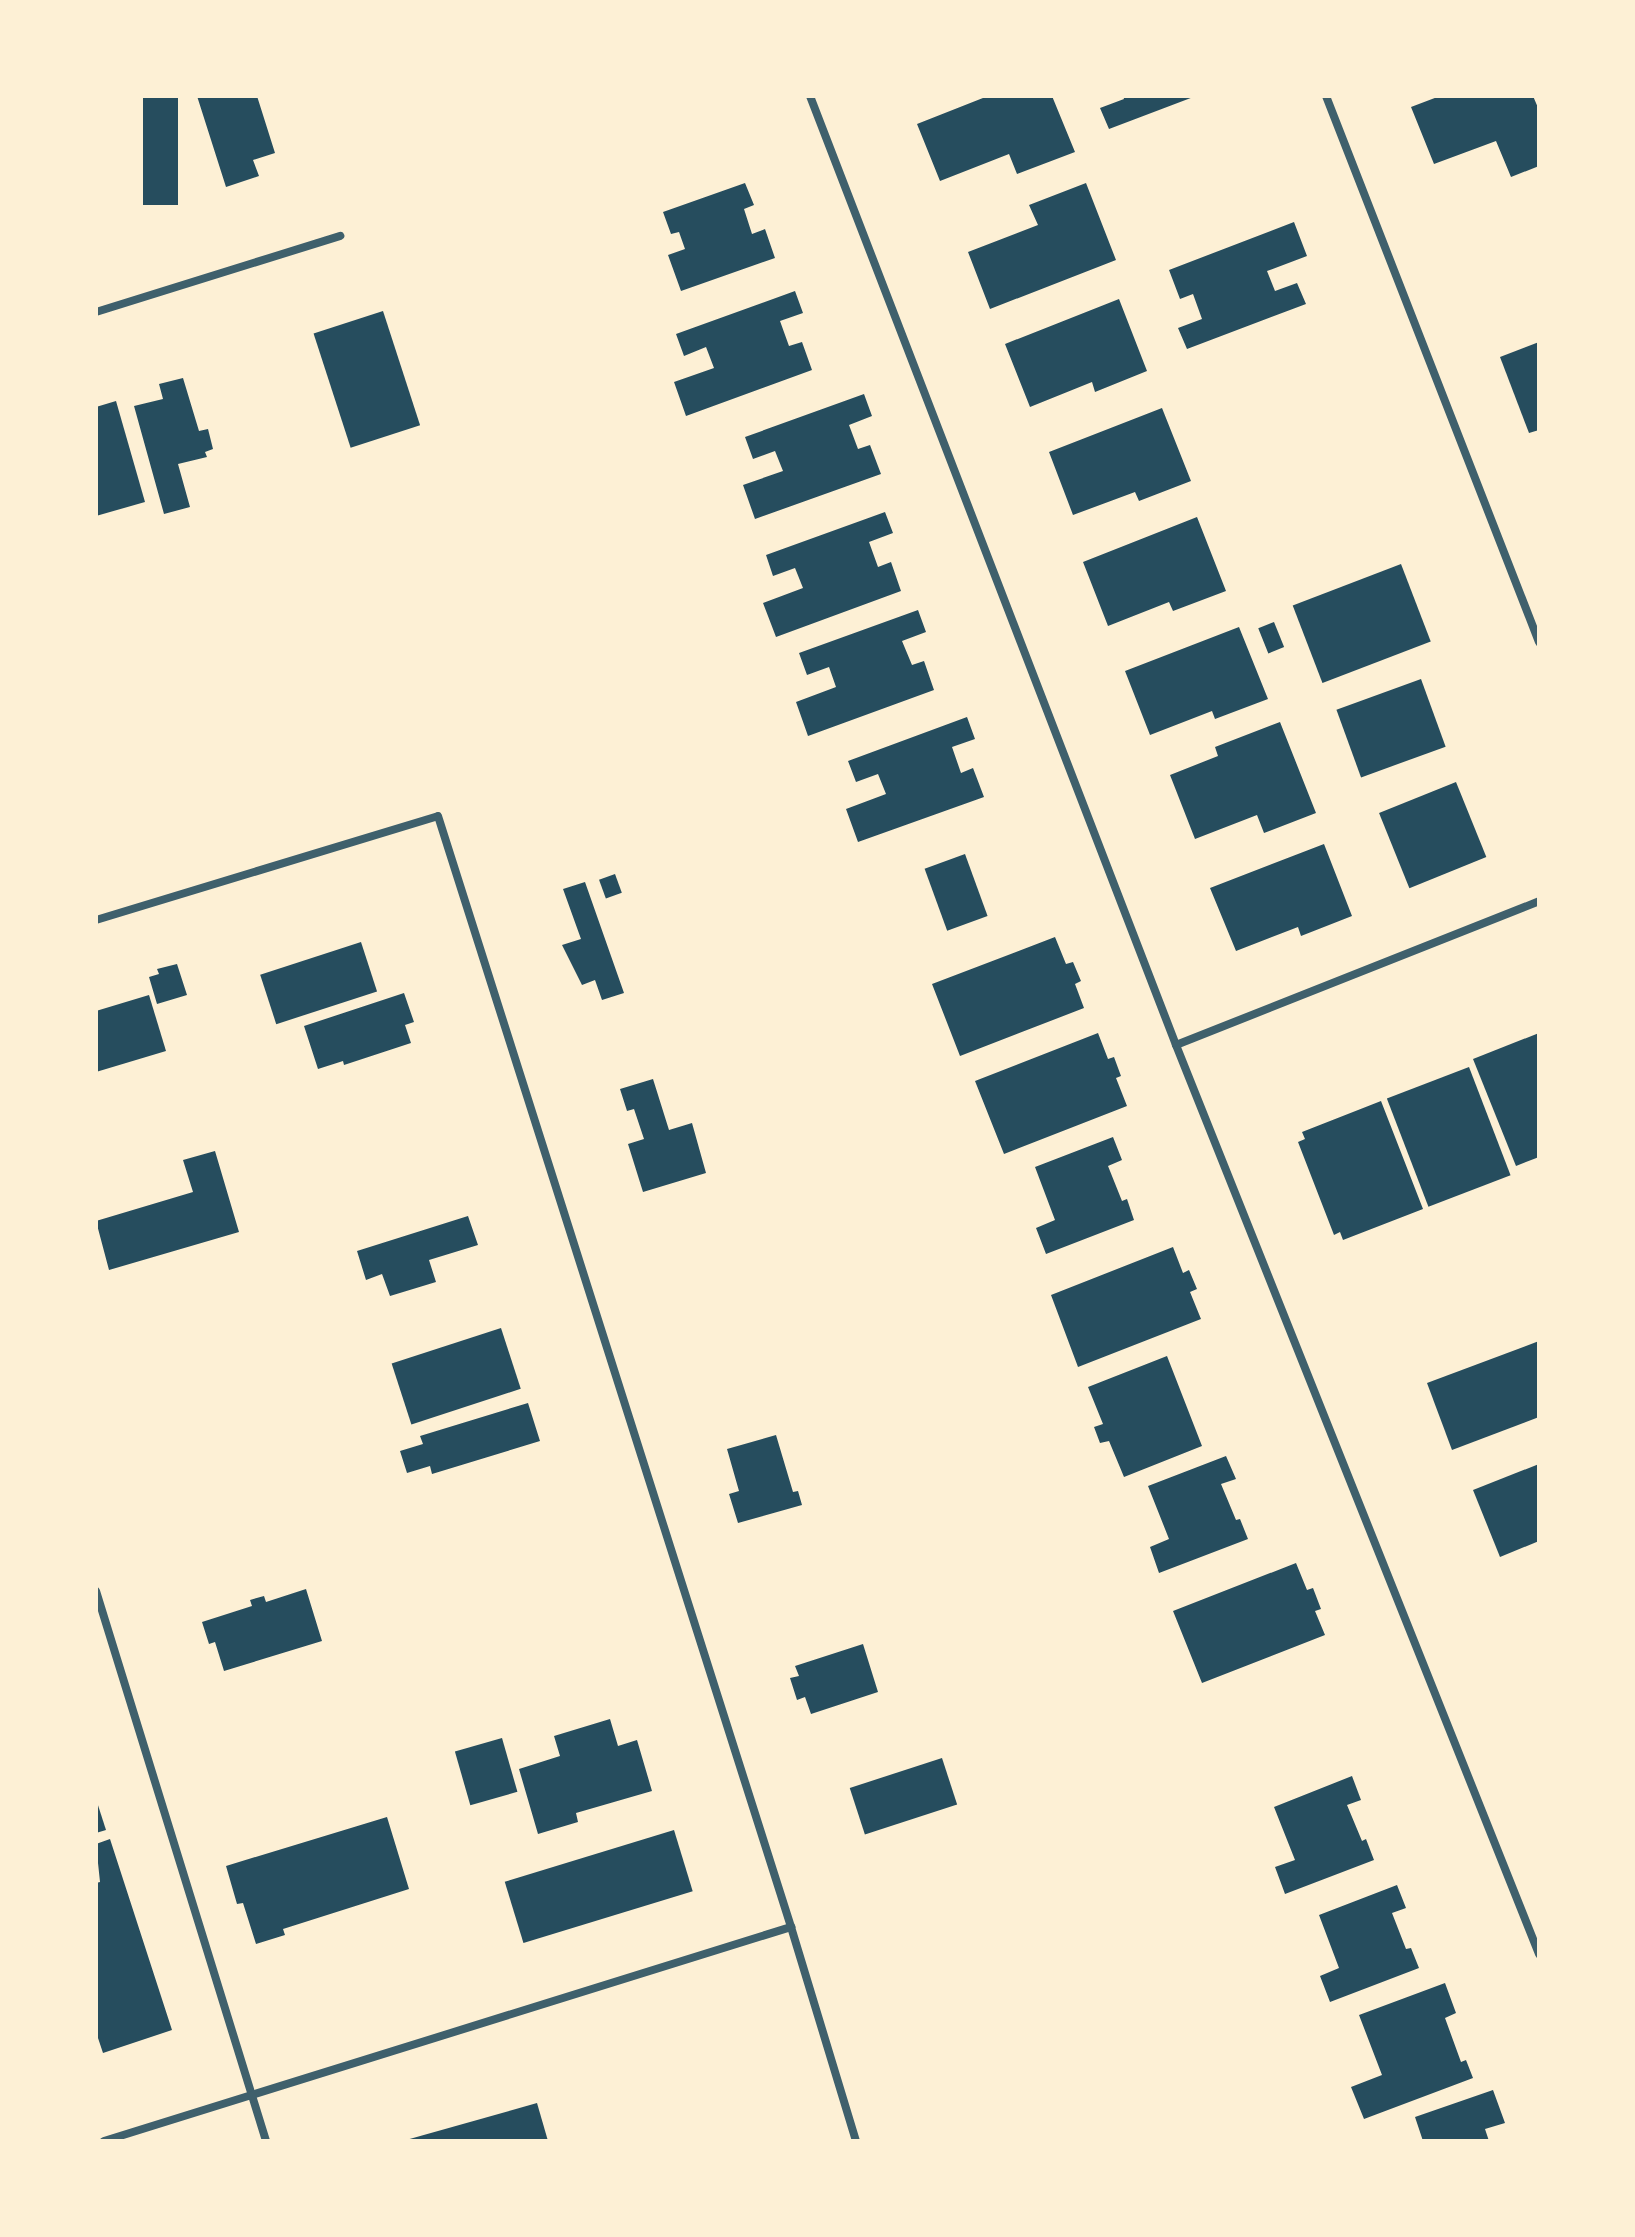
<!DOCTYPE html>
<style>
body{margin:0}
#map{position:relative;width:1635px;height:2237px;overflow:hidden;background:#fdf0d5;font-family:"Fira Sans Condensed",sans-serif}
div>[style]{position:absolute}
.building>*{inset:0;background:#264d5e;transform-origin:0 0}
.minor>*{height:8px;margin:-4px;padding:0 4px;transform-origin:4px;border-radius:4px;background:#3f606c}
span{translate:-50% -50%;white-space:nowrap;text-align:center;line-height:1.15;-webkit-text-stroke:6px #fdf0d5;paint-order:stroke}
.frame{position:absolute;inset:0;border:98px solid #fdf0d5;pointer-events:none}
</style>
<div id="map">
<div class="building">
<div style="left:143px;top:96px;width:35px;height:109px"></div>
<div style="clip-path:polygon(197px 96px,257px 96px,275px 153px,253px 160px,259px 176px,226px 187px)"></div>
<div style="clip-path:polygon(988px 96px,1052px 96px,1075px 152px,1017px 174px,1009px 154px,940px 181px,917px 124px)"></div>
<div style="clip-path:polygon(1123px 96px,1196px 96px,1109px 129px,1100px 108px,1124px 99px)"></div>
<div style="clip-path:polygon(1440px 96px,1533px 96px,1539px 110px,1539px 166px,1511px 177px,1496px 141px,1434px 164px,1411px 107px)"></div>
<div style="clip-path:polygon(745px 183px,754px 205px,744px 209px,752px 234px,765px 229px,775px 258px,681px 291px,668px 255px,685px 249px,679px 232px,671px 234px,663px 212px)"></div>
<div style="clip-path:polygon(1086px 183px,1116px 260px,990px 309px,968px 252px,1038px 225px,1029px 205px)"></div>
<div style="clip-path:polygon(1294px 222px,1307px 256px,1267px 271px,1275px 291px,1297px 283px,1306px 304px,1187px 349px,1178px 328px,1202px 319px,1193px 294px,1180px 299px,1169px 270px)"></div>
<div style="clip-path:polygon(795px 291px,803px 313px,780px 321px,789px 346px,802px 342px,812px 370px,686px 416px,674px 382px,714px 368px,706px 347px,684px 356px,676px 334px)"></div>
<div style="clip-path:polygon(1119px 299px,1147px 371px,1095px 392px,1092px 382px,1030px 407px,1005px 344px)"></div>
<div style="left:383px;top:311px;width:120px;height:73px;rotate:72deg"></div>
<div style="clip-path:polygon(1539px 342px,1539px 430px,1529px 433px,1500px 357px)"></div>
<div style="clip-path:polygon(183px 378px,199px 431px,208px 429px,213px 449px,205px 452px,207px 457px,178px 464px,190px 507px,164px 514px,134px 406px,163px 399px,159px 384px)"></div>
<div style="clip-path:polygon(864px 394px,872px 416px,849px 425px,858px 449px,870px 445px,881px 474px,755px 519px,743px 485px,783px 471px,775px 451px,753px 459px,745px 437px)"></div>
<div style="clip-path:polygon(116px 401px,145px 502px,96px 516px,96px 407px)"></div>
<div style="clip-path:polygon(1162px 408px,1191px 481px,1139px 501px,1135px 492px,1073px 515px,1049px 452px)"></div>
<div style="clip-path:polygon(885px 512px,893px 533px,869px 542px,878px 567px,891px 562px,901px 591px,776px 637px,763px 603px,803px 588px,795px 568px,773px 576px,766px 555px)"></div>
<div style="clip-path:polygon(1197px 517px,1226px 591px,1173px 611px,1169px 602px,1108px 626px,1083px 562px)"></div>
<div style="left:1401px;top:564px;width:83px;height:116px;rotate:69deg"></div>
<div style="clip-path:polygon(918px 610px,926px 632px,902px 641px,912px 665px,924px 661px,934px 690px,808px 736px,796px 702px,836px 687px,829px 667px,807px 675px,799px 653px)"></div>
<div style="left:1274px;top:622px;width:27px;height:17px;rotate:68deg"></div>
<div style="clip-path:polygon(1239px 627px,1268px 699px,1215px 719px,1212px 711px,1150px 735px,1125px 671px)"></div>
<div style="left:1421px;top:679px;width:72px;height:90px;rotate:70deg"></div>
<div style="clip-path:polygon(967px 717px,975px 739px,952px 747px,961px 773px,973px 768px,984px 797px,858px 842px,846px 809px,886px 794px,878px 774px,856px 782px,848px 761px)"></div>
<div style="clip-path:polygon(1280px 722px,1316px 813px,1264px 833px,1257px 815px,1195px 839px,1170px 775px,1218px 756px,1215px 747px)"></div>
<div style="left:1456px;top:782px;width:81px;height:83px;rotate:68deg"></div>
<div style="clip-path:polygon(1324px 844px,1352px 916px,1301px 936px,1298px 927px,1236px 951px,1210px 888px)"></div>
<div style="left:965px;top:854px;width:66px;height:43px;rotate:70deg"></div>
<div style="left:615px;top:874px;width:20px;height:17px;rotate:70deg"></div>
<div style="clip-path:polygon(585px 882px,624px 993px,602px 1000px,595px 980px,582px 985px,562px 945px,581px 939px,563px 889px)"></div>
<div style="clip-path:polygon(1055px 937px,1066px 964px,1073px 962px,1081px 981px,1075px 984px,1084px 1008px,960px 1056px,932px 984px)"></div>
<div style="left:361px;top:942px;width:52px;height:106px;rotate:72deg"></div>
<div style="clip-path:polygon(177px 964px,187px 995px,157px 1004px,149px 977px,159px 974px,157px 969px)"></div>
<div style="clip-path:polygon(404px 993px,414px 1022px,405px 1025px,411px 1043px,344px 1065px,343px 1061px,318px 1069px,304px 1026px)"></div>
<div style="clip-path:polygon(149px 995px,166px 1051px,96px 1072px,96px 1011px)"></div>
<div style="clip-path:polygon(1098px 1033px,1108px 1059px,1114px 1057px,1121px 1076px,1116px 1078px,1127px 1106px,1004px 1154px,975px 1081px)"></div>
<div style="clip-path:polygon(1539px 1033px,1539px 1157px,1516px 1166px,1473px 1059px)"></div>
<div style="left:1469px;top:1067px;width:116px;height:88px;rotate:69deg"></div>
<div style="clip-path:polygon(653px 1079px,669px 1130px,692px 1123px,706px 1173px,643px 1192px,628px 1144px,644px 1139px,634px 1109px,627px 1111px,620px 1089px)"></div>
<div style="clip-path:polygon(1381px 1101px,1423px 1209px,1343px 1240px,1340px 1232px,1334px 1235px,1298px 1142px,1305px 1139px,1302px 1132px)"></div>
<div style="clip-path:polygon(1113px 1137px,1122px 1160px,1108px 1166px,1122px 1201px,1127px 1199px,1134px 1220px,1046px 1254px,1036px 1228px,1055px 1220px,1035px 1167px)"></div>
<div style="clip-path:polygon(215px 1151px,239px 1232px,109px 1270px,96px 1221px,193px 1192px,183px 1160px)"></div>
<div style="clip-path:polygon(468px 1216px,478px 1245px,429px 1260px,436px 1282px,390px 1296px,382px 1274px,366px 1280px,357px 1251px)"></div>
<div style="clip-path:polygon(1173px 1247px,1183px 1273px,1189px 1270px,1197px 1289px,1190px 1292px,1201px 1319px,1078px 1367px,1051px 1295px)"></div>
<div style="left:501px;top:1328px;width:64px;height:115px;rotate:72deg"></div>
<div style="clip-path:polygon(1539px 1341px,1539px 1417px,1452px 1450px,1427px 1383px)"></div>
<div style="clip-path:polygon(1167px 1356px,1202px 1446px,1124px 1477px,1109px 1441px,1100px 1443px,1094px 1427px,1103px 1424px,1088px 1387px)"></div>
<div style="clip-path:polygon(528px 1403px,540px 1441px,432px 1474px,430px 1466px,407px 1473px,400px 1451px,423px 1444px,420px 1436px)"></div>
<div style="clip-path:polygon(776px 1435px,793px 1492px,798px 1491px,802px 1505px,738px 1523px,729px 1494px,739px 1491px,727px 1449px)"></div>
<div style="clip-path:polygon(1226px 1456px,1236px 1479px,1221px 1484px,1236px 1520px,1240px 1519px,1248px 1539px,1159px 1573px,1150px 1547px,1169px 1539px,1148px 1486px)"></div>
<div style="clip-path:polygon(1539px 1464px,1539px 1541px,1500px 1557px,1473px 1490px)"></div>
<div style="clip-path:polygon(1296px 1563px,1307px 1590px,1313px 1588px,1321px 1609px,1315px 1611px,1325px 1635px,1202px 1683px,1173px 1611px)"></div>
<div style="clip-path:polygon(306px 1589px,322px 1641px,224px 1671px,215px 1642px,209px 1644px,202px 1622px,252px 1606px,250px 1600px,264px 1596px,266px 1602px)"></div>
<div style="clip-path:polygon(863px 1644px,878px 1692px,811px 1714px,805px 1697px,797px 1700px,790px 1678px,799px 1676px,795px 1666px)"></div>
<div style="clip-path:polygon(610px 1719px,618px 1746px,637px 1740px,652px 1791px,576px 1813px,578px 1822px,538px 1834px,519px 1769px,560px 1756px,554px 1736px)"></div>
<div style="left:502px;top:1738px;width:56px;height:49px;rotate:74deg"></div>
<div style="left:942px;top:1758px;width:49px;height:97px;rotate:72deg"></div>
<div style="clip-path:polygon(1352px 1776px,1361px 1800px,1347px 1805px,1362px 1841px,1366px 1839px,1374px 1860px,1285px 1894px,1275px 1867px,1295px 1860px,1274px 1807px)"></div>
<div style="clip-path:polygon(96px 1799px,106px 1830px,96px 1833px)"></div>
<div style="clip-path:polygon(387px 1817px,409px 1889px,283px 1929px,285px 1935px,256px 1944px,243px 1903px,237px 1904px,226px 1866px)"></div>
<div style="left:674px;top:1830px;width:64px;height:177px;rotate:73deg"></div>
<div style="clip-path:polygon(110px 1839px,172px 2030px,103px 2053px,96px 2032px,96px 1883px,100px 1882px,96px 1844px)"></div>
<div style="clip-path:polygon(1397px 1885px,1406px 1908px,1392px 1913px,1406px 1949px,1411px 1948px,1419px 1968px,1330px 2002px,1320px 1976px,1339px 1968px,1319px 1915px)"></div>
<div style="clip-path:polygon(1445px 1983px,1456px 2013px,1445px 2018px,1461px 2062px,1466px 2060px,1473px 2078px,1364px 2119px,1351px 2087px,1382px 2075px,1359px 2015px)"></div>
<div style="clip-path:polygon(1493px 2090px,1505px 2123px,1485px 2129px,1489px 2141px,1423px 2141px,1415px 2117px)"></div>
<div style="clip-path:polygon(537px 2103px,548px 2141px,406px 2141px,406px 2140px)"></div>
</div>
<div class="minor">
<div style="left:810px;top:96px;width:1017px;rotate:68.91deg"></div>
<div style="left:1176px;top:1045px;width:979px;rotate:68.23deg"></div>
<div style="left:1326px;top:96px;width:586px;rotate:68.69deg"></div>
<div style="left:96px;top:312px;width:256px;rotate:-17.3deg"></div>
<div style="left:96px;top:920px;width:357px;rotate:-16.9deg"></div>
<div style="left:438px;top:816px;width:1166px;rotate:72.37deg"></div>
<div style="left:791px;top:1927px;width:224px;rotate:73.1deg"></div>
<div style="left:1176px;top:1045px;width:391px;rotate:-21.6deg"></div>
<div style="left:96px;top:1591px;width:576px;rotate:72.82deg"></div>
<div style="left:104px;top:2141px;width:720px;rotate:-17.3deg"></div>
</div>
<div class="frame"></div>
</div>
